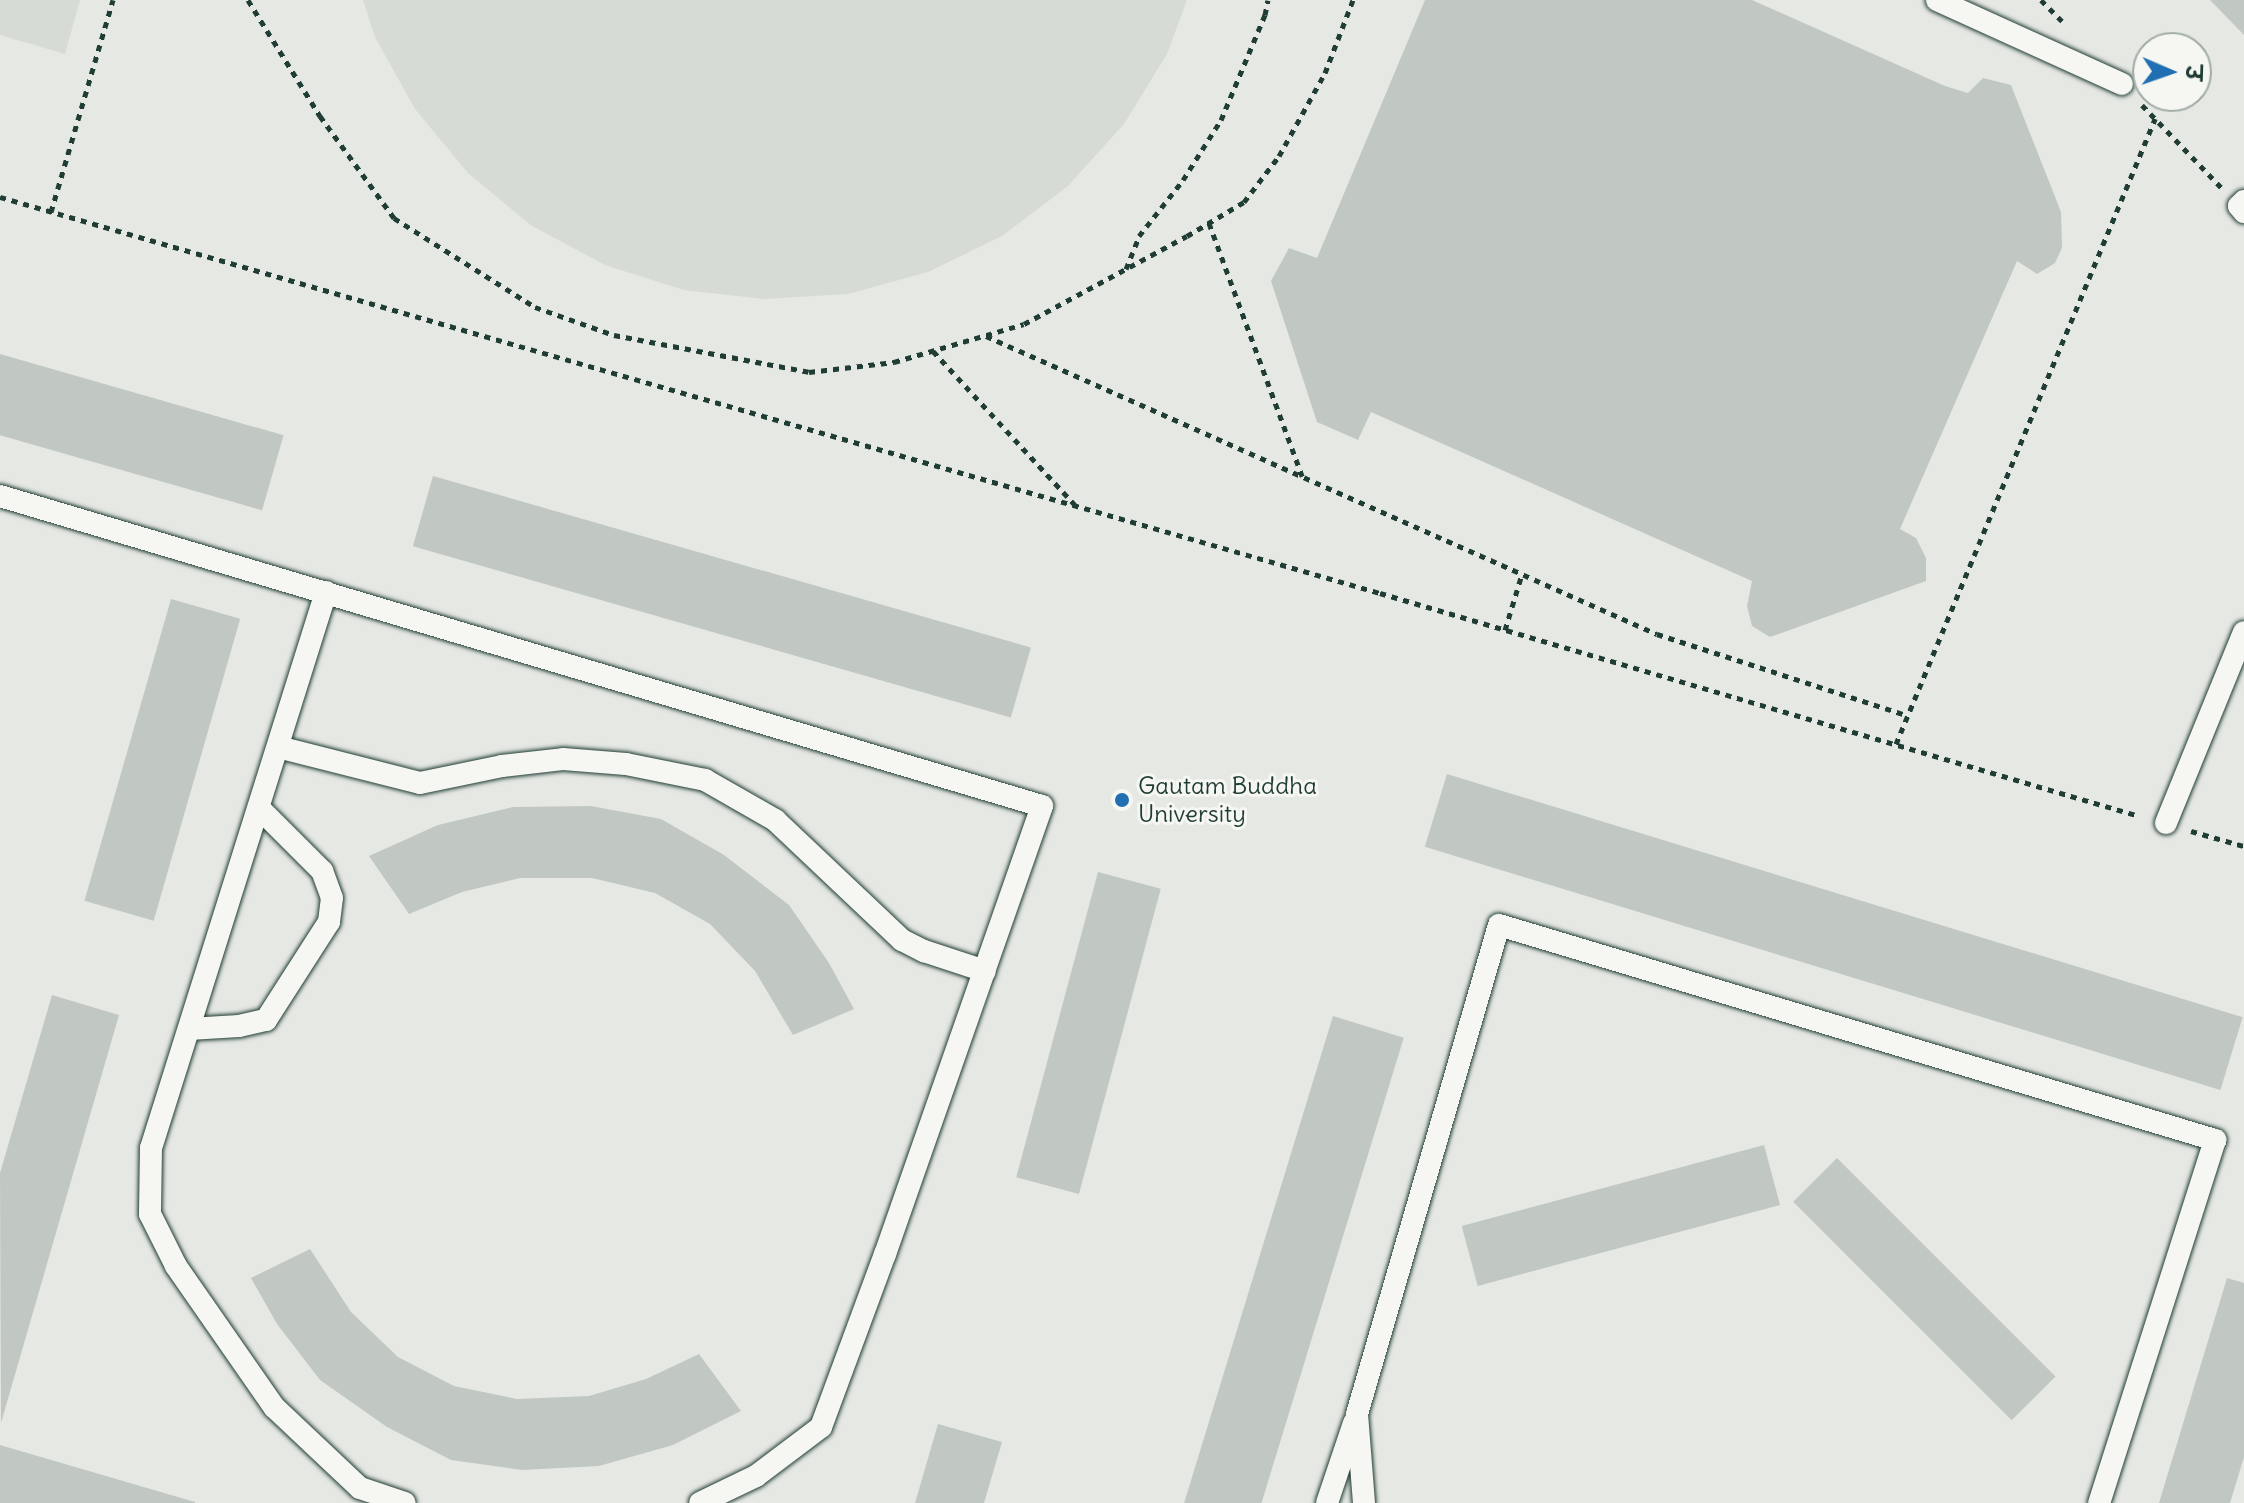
<!DOCTYPE html>
<meta charset="utf-8">
<style>
body{margin:0}
#map{position:relative;width:2244px;height:1503px;overflow:hidden;background:#f6f6f2;font-family:Delius,"Playpen Sans Deva",sans-serif}
div>[style]{position:absolute}
.built>*{inset:0;background:#e6e8e4}
.green>*{inset:0;background:#d6dbd6}
.building>*{inset:0;background:#c1c8c3;transform-origin:0 0}
.path>*{height:5px;margin-top:-2.5px;transform-origin:0;background:repeating-linear-gradient(90deg,#1f3d34 0 6px,transparent 0 12px)}
.roads{filter:drop-shadow(0 0 2px #1f3d34) drop-shadow(0 0 2px #1f3d34)}
.lane>*{height:22px;margin:-11px;padding:0 11px;transform-origin:11px;border-radius:11px;background:#f6f6f2}
.dots>*{width:22px;height:22px;translate:-50% -50%;box-sizing:border-box;border:4px solid #f6f6f2;border-radius:50%}
span{translate:-50% -50%;white-space:nowrap;text-align:center;line-height:1.15;-webkit-text-stroke:6px #f6f6f2;paint-order:stroke}
.poi-label{font-size:24px;color:#1f3d34}
.left{translate:0 -50%;text-align:left}
.north{position:absolute;left:2132px;top:32px;width:80px;height:80px;box-sizing:border-box;background:#f6f6f2;border:2px solid #a0aca6;border-radius:50%;rotate:92deg;font-size:22px;font-weight:700;line-height:32px;text-align:center;color:#1f3d34}
.north::after{content:'';display:block;margin:auto;width:28px;height:36px;background:#1f6fb2;clip-path:polygon(50% 0,100% 100%,50% 72%,0 100%)}
</style>
<div id="map">
<div class="built">
<div style="clip-path:polygon(evenodd,0 0,2244px 0,2244px 1503px,0 1503px,0 0,2148px 48px,2196px 48px,2196px 96px,2148px 96px,2148px 48px)"></div>
</div>
<div class="green">
<div style="clip-path:polygon(0 0,80px 0,65px 54px,0 35px)"></div>
<div style="clip-path:polygon(363px 0,1187px 0,1167px 54px,1124px 124px,1068px 186px,1002px 236px,928px 272px,848px 294px,765px 299px,684px 290px,605px 265px,532px 226px,468px 173px,415px 109px,375px 37px)"></div>
</div>
<div class="building">
<div style="clip-path:polygon(1425px 0,1752px 0,1945px 86px,1968px 93px,1983px 78px,2011px 85px,2061px 212px,2062px 248px,2055px 263px,2037px 274px,2017px 261px,1900px 529px,1916px 538px,1926px 558px,1926px 581px,1770px 637px,1752px 626px,1747px 606px,1752px 581px,1371px 412px,1358px 440px,1317px 422px,1271px 281px,1289px 248px,1317px 258px)"></div>
<div style="clip-path:polygon(2210px 0,2244px 0,2244px 35px)"></div>
<div style="left:0;top:354px;width:295px;height:78px;rotate:16deg"></div>
<div style="left:433px;top:476px;width:622px;height:73px;rotate:16deg"></div>
<div style="left:171px;top:599px;width:72px;height:314px;rotate:16deg"></div>
<div style="left:1447px;top:774px;width:832px;height:76px;rotate:17deg"></div>
<div style="clip-path:polygon(591px 806px,661px 819px,724px 855px,789px 905px,829px 963px,854px 1009px,793px 1035px,755px 971px,710px 924px,655px 893px,592px 878px,520px 878px,462px 892px,409px 914px,369px 856px,438px 825px,513px 807px)"></div>
<div style="left:1098px;top:872px;width:65px;height:316px;rotate:15deg"></div>
<div style="clip-path:polygon(52px 995px,119px 1015px,1px 1423px,0 1173px)"></div>
<div style="left:1333px;top:1016px;width:74px;height:509px;rotate:17deg"></div>
<div style="left:1764px;top:1145px;width:62px;height:313px;rotate:75deg"></div>
<div style="left:1837px;top:1158px;width:309px;height:62px;rotate:45deg"></div>
<div style="clip-path:polygon(310px 1249px,351px 1312px,398px 1357px,454px 1386px,517px 1399px,589px 1396px,646px 1379px,699px 1354px,741px 1411px,673px 1445px,599px 1466px,522px 1470px,451px 1460px,387px 1427px,320px 1380px,277px 1324px,251px 1278px)"></div>
<div style="clip-path:polygon(2227px 1278px,2244px 1283px,2244px 1457px,2230px 1503px,2159px 1503px)"></div>
<div style="clip-path:polygon(938px 1424px,1002px 1442px,984px 1503px,915px 1503px)"></div>
<div style="clip-path:polygon(0 1445px,195px 1502px,195px 1503px,0 1503px)"></div>
</div>
<div class="path">
<div style="left:248px;top:0;width:137px;rotate:58.2deg"></div>
<div style="left:320px;top:116px;width:126px;rotate:54deg"></div>
<div style="left:394px;top:218px;width:167px;rotate:32.3deg"></div>
<div style="left:535px;top:307px;width:84px;rotate:19.5deg"></div>
<div style="left:614px;top:335px;width:198px;rotate:10.7deg"></div>
<div style="left:809px;top:372px;width:86px;rotate:-6.7deg"></div>
<div style="left:894px;top:362px;width:135px;rotate:-16.3deg"></div>
<div style="left:1024px;top:324px;width:185px;rotate:-28.4deg"></div>
<div style="left:1187px;top:236px;width:66px;rotate:-30.8deg"></div>
<div style="left:1244px;top:202px;width:58px;rotate:-52.7deg"></div>
<div style="left:1279px;top:156px;width:95px;rotate:-61deg"></div>
<div style="left:1325px;top:73px;width:78px;rotate:-69deg"></div>
<div style="left:2041px;top:0;width:31px;rotate:45deg"></div>
<div style="left:2142px;top:105px;width:114px;rotate:46.1deg"></div>
<div style="left:0;top:197px;width:1436px;rotate:16.01deg"></div>
<div style="left:1380px;top:593px;width:791px;rotate:16.37deg"></div>
<div style="left:51px;top:212px;width:221px;rotate:-73.7deg"></div>
<div style="left:1209px;top:223px;width:270px;rotate:69.8deg"></div>
<div style="left:1126px;top:269px;width:35px;rotate:-68deg"></div>
<div style="left:1139px;top:236px;width:71px;rotate:-51.8deg"></div>
<div style="left:1183px;top:180px;width:71px;rotate:-57.7deg"></div>
<div style="left:1221px;top:120px;width:114px;rotate:-67.3deg"></div>
<div style="left:1265px;top:15px;width:15px;rotate:-79deg"></div>
<div style="left:986px;top:336px;width:734px;rotate:23.95deg"></div>
<div style="left:1657px;top:634px;width:263px;rotate:18deg"></div>
<div style="left:933px;top:351px;width:209px;rotate:47.3deg"></div>
<div style="left:1505px;top:630px;width:59px;rotate:-73.1deg"></div>
<div style="left:1896px;top:744px;width:677px;rotate:-67.49deg"></div>
<div style="left:2191px;top:831px;width:55px;rotate:15.8deg"></div>
</div>
<div class="roads">
<div class="lane">
<div style="left:1937px;top:0;width:203px;rotate:24.4deg"></div>
<div style="left:2244px;top:201px;width:7px;rotate:135deg"></div>
<div style="left:2239px;top:206px;width:8px;rotate:50deg"></div>
<div style="left:0;top:496px;width:1087px;rotate:16.57deg"></div>
<div style="left:1042px;top:806px;width:475px;rotate:109.3deg"></div>
<div style="left:885px;top:1254px;width:184px;rotate:110.3deg"></div>
<div style="left:821px;top:1427px;width:81px;rotate:143deg"></div>
<div style="left:756px;top:1476px;width:62px;rotate:154.3deg"></div>
<div style="left:326px;top:592px;width:583px;rotate:107.47deg"></div>
<div style="left:151px;top:1148px;width:66px;rotate:90.9deg"></div>
<div style="left:150px;top:1214px;width:58px;rotate:63.4deg"></div>
<div style="left:176px;top:1266px;width:172px;rotate:55.2deg"></div>
<div style="left:274px;top:1407px;width:118px;rotate:43.3deg"></div>
<div style="left:360px;top:1488px;width:47px;rotate:18.4deg"></div>
<div style="left:278px;top:747px;width:146px;rotate:14.2deg"></div>
<div style="left:420px;top:783px;width:84px;rotate:-11.7deg"></div>
<div style="left:502px;top:766px;width:61px;rotate:-6.5deg"></div>
<div style="left:563px;top:759px;width:63px;rotate:4.5deg"></div>
<div style="left:626px;top:764px;width:81px;rotate:11.4deg"></div>
<div style="left:705px;top:780px;width:81px;rotate:29.7deg"></div>
<div style="left:775px;top:820px;width:175px;rotate:43.4deg"></div>
<div style="left:902px;top:940px;width:25px;rotate:27deg"></div>
<div style="left:924px;top:951px;width:64px;rotate:18.2deg"></div>
<div style="left:2166px;top:823px;width:206px;rotate:-67.8deg"></div>
<div style="left:189px;top:1029px;width:50px;rotate:-3.4deg"></div>
<div style="left:239px;top:1026px;width:28px;rotate:-13deg"></div>
<div style="left:266px;top:1020px;width:117px;rotate:-57.3deg"></div>
<div style="left:329px;top:922px;width:24px;rotate:-83deg"></div>
<div style="left:332px;top:898px;width:29px;rotate:-110deg"></div>
<div style="left:322px;top:871px;width:89px;rotate:-135deg"></div>
<div style="left:1327px;top:1503px;width:84px;rotate:-71.4deg"></div>
<div style="left:1364px;top:1503px;width:89px;rotate:-94.5deg"></div>
<div style="left:1357px;top:1414px;width:509px;rotate:-73.81deg"></div>
<div style="left:1499px;top:925px;width:748px;rotate:16.71deg"></div>
<div style="left:2215px;top:1140px;width:381px;rotate:107.7deg"></div>
</div>
</div>
<div class="dots">
<div style="left:1122px;top:800px;background:#1f6fb2"></div>
</div>
<div class="poi-label">
<span class="left" style="left:1138px;top:800px">Gautam Buddha<br>University</span>
</div>
<div class="north">उ</div>
</div>
